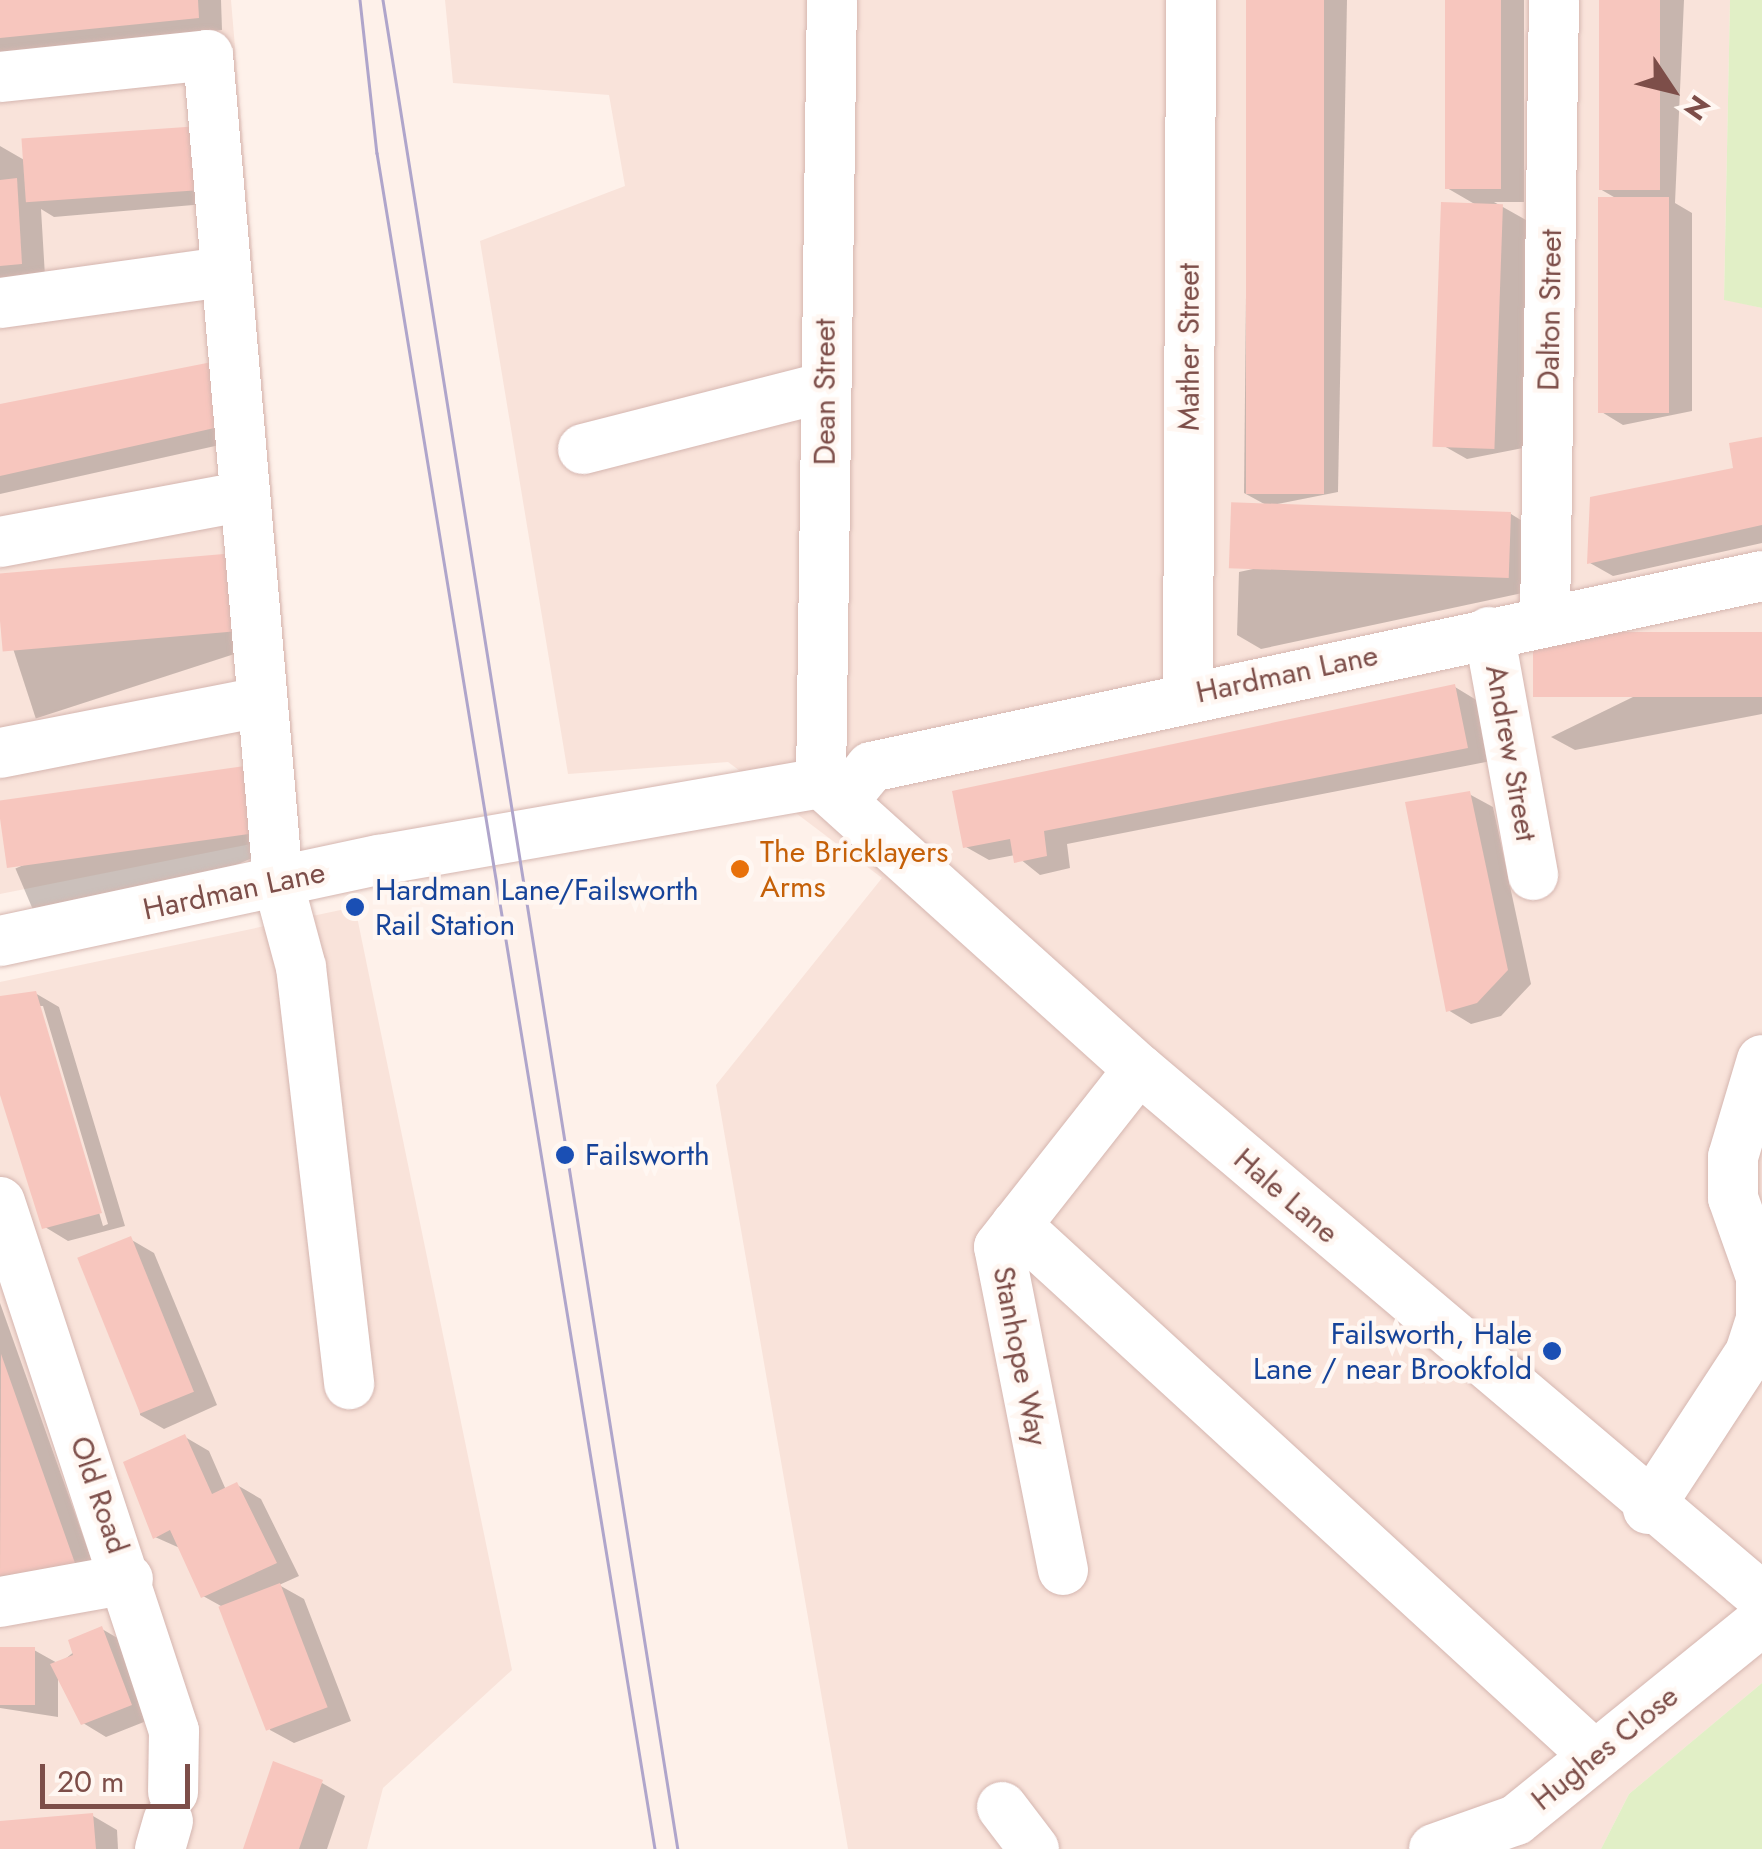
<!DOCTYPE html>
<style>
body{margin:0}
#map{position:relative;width:1762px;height:1849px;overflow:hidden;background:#fef1ea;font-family:Jost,sans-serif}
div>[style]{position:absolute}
.residential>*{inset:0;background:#f9e3da}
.green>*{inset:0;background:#e1efc6}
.shadow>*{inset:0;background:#0003;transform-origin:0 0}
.building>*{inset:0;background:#f7c6be;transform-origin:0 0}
.roads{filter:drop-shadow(0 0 2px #d5b6b0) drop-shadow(0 0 2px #d5b6b0)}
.minor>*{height:50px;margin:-25px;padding:0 25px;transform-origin:25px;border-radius:25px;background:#fff}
.tram>*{height:2.5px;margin:-1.25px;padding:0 1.25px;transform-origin:1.25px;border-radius:1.25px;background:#afa5cb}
.dots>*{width:28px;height:28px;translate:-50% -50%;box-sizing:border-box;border:5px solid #fff7f2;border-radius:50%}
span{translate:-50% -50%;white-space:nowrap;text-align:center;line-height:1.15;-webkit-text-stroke:9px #fff7f2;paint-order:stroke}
.street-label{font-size:30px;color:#7d4e49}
.food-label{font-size:30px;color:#c56008}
.left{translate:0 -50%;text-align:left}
.transit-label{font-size:30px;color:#164399}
.right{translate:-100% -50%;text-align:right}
.north{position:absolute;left:1622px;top:40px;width:100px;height:100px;-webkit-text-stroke:8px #fff7f2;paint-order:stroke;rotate:125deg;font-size:28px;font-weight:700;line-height:40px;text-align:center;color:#7d4e49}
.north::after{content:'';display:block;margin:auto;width:35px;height:45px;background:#7d4e49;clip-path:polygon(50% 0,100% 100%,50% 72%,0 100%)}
.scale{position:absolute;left:40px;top:1764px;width:150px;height:45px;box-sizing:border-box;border:5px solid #7d4e49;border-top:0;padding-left:12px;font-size:30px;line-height:35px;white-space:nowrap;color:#7d4e49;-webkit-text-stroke:8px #fff7f2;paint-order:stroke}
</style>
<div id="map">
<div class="residential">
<div style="clip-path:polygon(0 0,231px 0,301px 834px,0 894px)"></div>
<div style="clip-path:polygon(445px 0,1730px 0,1724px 299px,1762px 308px,1762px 1683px,1629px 1794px,1601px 1849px,848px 1849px,716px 1085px,882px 878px,728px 762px,568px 774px,480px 241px,625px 186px,609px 95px,453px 83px)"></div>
<div style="clip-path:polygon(355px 907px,512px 1670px,383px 1788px,367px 1849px,0 1849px,0 982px)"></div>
</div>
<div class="green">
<div style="clip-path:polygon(1730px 0,1762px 0,1762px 308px,1724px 300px)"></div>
<div style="clip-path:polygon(1762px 1683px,1762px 1849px,1601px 1849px,1629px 1794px)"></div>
</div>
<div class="shadow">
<div style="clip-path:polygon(0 0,221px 0,222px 30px,0 53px)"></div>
<div style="clip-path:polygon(1249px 0,1347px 0,1338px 492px,1268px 506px,1244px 493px)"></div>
<div style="clip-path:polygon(1447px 0,1524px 0,1524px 202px,1494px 202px,1526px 220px,1523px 448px,1467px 459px,1444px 446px,1478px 206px,1447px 188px)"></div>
<div style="clip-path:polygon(1601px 0,1684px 0,1675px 203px,1692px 213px,1692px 411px,1623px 425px,1600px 411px,1619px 200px,1600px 189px)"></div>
<div style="clip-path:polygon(200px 128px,228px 202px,54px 217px,41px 209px,45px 276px,0 279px,0 146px,26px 161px)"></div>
<div style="clip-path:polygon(222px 363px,251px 438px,0 494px,0 406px)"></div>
<div style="clip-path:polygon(1762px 440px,1762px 543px,1613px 576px,1590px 563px,1736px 470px)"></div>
<div style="clip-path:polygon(1511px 514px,1534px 528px,1532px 591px,1261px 649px,1237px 635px,1239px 572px)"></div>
<div style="left:235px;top:555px;width:94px;height:240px;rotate:72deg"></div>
<div style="clip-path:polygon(1762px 634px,1762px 714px,1575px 750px,1551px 737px)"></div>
<div style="clip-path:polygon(1455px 687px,1478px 701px,1491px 761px,1067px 844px,1070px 868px,1040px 875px,1015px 855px,989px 860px,966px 847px)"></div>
<div style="left:252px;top:768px;width:83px;height:257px;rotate:67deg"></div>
<div style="clip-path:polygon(1469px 794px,1493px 807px,1531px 984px,1501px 1016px,1471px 1024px,1448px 1010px)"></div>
<div style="clip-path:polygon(evenodd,35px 993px,59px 1007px,125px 1226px,68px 1241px,45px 1227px,0 1086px,0 998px,35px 993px,38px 1006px,43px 1006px,108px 1224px,103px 1226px,38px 1006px)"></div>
<div style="clip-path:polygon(130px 1239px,154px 1253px,217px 1405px,164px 1429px,140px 1415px)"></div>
<div style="clip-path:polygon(0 1303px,98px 1578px,0 1583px)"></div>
<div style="clip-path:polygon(185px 1437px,209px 1451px,226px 1490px,237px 1485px,261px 1499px,299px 1576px,279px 1585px,304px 1599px,351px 1721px,294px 1743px,270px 1730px,221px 1606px,203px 1596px,182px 1549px,155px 1537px)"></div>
<div style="clip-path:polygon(102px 1629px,126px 1643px,154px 1718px,106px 1737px,83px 1723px,58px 1674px,58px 1717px,0 1708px,0 1650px,34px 1650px,59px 1664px)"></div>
<div style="clip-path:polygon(322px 1783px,345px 1796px,327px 1849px,246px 1849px)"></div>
<div style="clip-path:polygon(93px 1816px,117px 1830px,118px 1849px,0 1849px,0 1824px)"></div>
</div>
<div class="building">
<div style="clip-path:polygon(0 0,198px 0,199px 18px,0 38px)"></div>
<div style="left:1246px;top:0;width:78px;height:494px"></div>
<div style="left:1445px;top:0;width:56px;height:189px"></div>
<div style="left:1599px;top:0;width:61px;height:190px"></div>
<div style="left:200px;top:126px;width:64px;height:179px;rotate:86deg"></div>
<div style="clip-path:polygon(17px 178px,22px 264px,0 266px,0 180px)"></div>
<div style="left:1598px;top:197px;width:71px;height:216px"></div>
<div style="left:1441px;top:202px;width:62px;height:245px;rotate:2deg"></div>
<div style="clip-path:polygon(222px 360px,228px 425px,0 476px,0 404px)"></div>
<div style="clip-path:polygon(1762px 437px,1762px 525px,1587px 564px,1590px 497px,1733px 468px,1729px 443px)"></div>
<div style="left:1511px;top:512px;width:66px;height:280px;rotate:92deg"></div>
<div style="left:235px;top:553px;width:78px;height:240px;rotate:85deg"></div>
<div style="left:1762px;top:632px;width:65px;height:229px;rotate:90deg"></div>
<div style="clip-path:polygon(1455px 684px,1468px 748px,1044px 831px,1047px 856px,1014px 863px,1010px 839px,963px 848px,952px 791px)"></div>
<div style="left:252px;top:765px;width:68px;height:257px;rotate:82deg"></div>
<div style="clip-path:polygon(1470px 791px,1508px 970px,1477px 1003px,1446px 1012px,1405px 802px)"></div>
<div style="clip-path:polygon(36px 991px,102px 1213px,42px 1229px,0 1095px,0 996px)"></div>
<div style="left:131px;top:1236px;width:168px;height:58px;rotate:68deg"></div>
<div style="clip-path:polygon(1px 1354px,76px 1566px,0 1576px)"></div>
<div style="clip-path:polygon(185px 1434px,212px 1494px,237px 1482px,277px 1563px,201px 1598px,170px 1530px,153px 1539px,123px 1462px)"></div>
<div style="left:280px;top:1583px;width:133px;height:66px;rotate:69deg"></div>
<div style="clip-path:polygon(102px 1626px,132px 1705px,81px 1725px,50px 1664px,73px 1655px,68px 1640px)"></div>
<div style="left:35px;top:1647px;width:58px;height:35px;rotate:90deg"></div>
<div style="clip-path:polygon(273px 1761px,323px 1780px,299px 1849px,243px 1849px)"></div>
<div style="clip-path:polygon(93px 1813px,96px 1849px,0 1849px,0 1821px)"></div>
</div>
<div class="roads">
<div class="minor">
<div style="left:0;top:77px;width:209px;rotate:-6deg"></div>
<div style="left:208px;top:55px;width:830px;rotate:85.16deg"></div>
<div style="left:278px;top:882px;width:88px;rotate:74.9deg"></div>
<div style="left:301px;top:967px;width:420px;rotate:83.4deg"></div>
<div style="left:0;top:303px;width:226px;rotate:-7.9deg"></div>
<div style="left:583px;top:449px;width:248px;rotate:-14.3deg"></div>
<div style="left:0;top:542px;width:244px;rotate:-10.6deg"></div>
<div style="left:1545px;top:620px;width:620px;rotate:-89.17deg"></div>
<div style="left:1489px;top:632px;width:247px;rotate:79.7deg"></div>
<div style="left:1188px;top:694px;width:694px;rotate:-89.75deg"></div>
<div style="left:0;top:753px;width:265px;rotate:-11.1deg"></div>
<div style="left:821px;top:783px;width:783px;rotate:-89.2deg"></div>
<div style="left:843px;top:801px;width:44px;rotate:-50.5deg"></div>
<div style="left:871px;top:767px;width:911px;rotate:-12.1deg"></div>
<div style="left:0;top:941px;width:388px;rotate:-12.1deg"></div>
<div style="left:379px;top:860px;width:449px;rotate:-9.9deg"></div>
<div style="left:821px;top:783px;width:428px;rotate:42deg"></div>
<div style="left:1139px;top:1069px;width:817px;rotate:40.28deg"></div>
<div style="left:0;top:1202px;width:557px;rotate:71.79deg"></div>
<div style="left:174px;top:1731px;width:61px;rotate:90.9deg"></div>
<div style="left:1016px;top:1225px;width:783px;rotate:42.51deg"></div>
<div style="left:1648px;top:1509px;width:186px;rotate:-56.8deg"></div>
<div style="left:1750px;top:1353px;width:36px;rotate:-72deg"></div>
<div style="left:1761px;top:1319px;width:42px;rotate:-90deg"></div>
<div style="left:1761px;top:1277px;width:84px;rotate:-109.5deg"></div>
<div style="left:1733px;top:1198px;width:41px;rotate:-90deg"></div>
<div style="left:1733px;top:1157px;width:101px;rotate:-73.4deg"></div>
<div style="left:1063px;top:1570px;width:329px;rotate:-101.2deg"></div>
<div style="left:999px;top:1247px;width:226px;rotate:-51.8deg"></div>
<div style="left:0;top:1602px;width:130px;rotate:-10.2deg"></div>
<div style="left:1002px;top:1807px;width:53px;rotate:52.7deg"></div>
<div style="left:160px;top:1849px;width:29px;rotate:-74deg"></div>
<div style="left:1434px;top:1849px;width:87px;rotate:-19.5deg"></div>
<div style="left:1516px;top:1820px;width:316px;rotate:-39deg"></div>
</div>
</div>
<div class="tram">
<div style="left:360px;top:0;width:154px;rotate:83.7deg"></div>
<div style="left:377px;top:153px;width:1719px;rotate:80.69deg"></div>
<div style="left:383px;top:0;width:1872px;rotate:80.94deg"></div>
</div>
<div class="dots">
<div style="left:740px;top:869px;background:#e8710a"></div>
<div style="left:355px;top:907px;background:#1a4fb4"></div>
<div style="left:565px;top:1155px;background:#1a4fb4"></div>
<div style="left:1552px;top:1351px;background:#1a4fb4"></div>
</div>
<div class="street-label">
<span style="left:1550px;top:310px;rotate:-89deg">Dalton Street</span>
<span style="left:1189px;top:347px;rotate:-90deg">Mather Street</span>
<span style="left:825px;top:392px;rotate:-90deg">Dean Street</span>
<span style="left:1287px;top:674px;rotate:-12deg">Hardman Lane</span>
<span style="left:1511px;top:753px;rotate:80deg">Andrew Street</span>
<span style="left:234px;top:891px;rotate:-12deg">Hardman Lane</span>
<span style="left:1286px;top:1196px;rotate:41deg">Hale Lane</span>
<span style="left:1020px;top:1356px;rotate:79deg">Stanhope Way</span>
<span style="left:99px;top:1495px;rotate:71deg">Old Road</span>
<span style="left:1605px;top:1748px;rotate:-39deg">Hughes Close</span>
</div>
<div class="food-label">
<span class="left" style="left:760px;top:869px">The Bricklayers<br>Arms</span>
</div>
<div class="transit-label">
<span class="left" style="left:375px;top:907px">Hardman Lane/Failsworth<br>Rail Station</span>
<span class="left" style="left:585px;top:1155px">Failsworth</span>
<span class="right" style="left:1532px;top:1351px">Failsworth, Hale<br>Lane / near Brookfold</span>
</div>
<div class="north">N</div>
<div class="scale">20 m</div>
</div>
